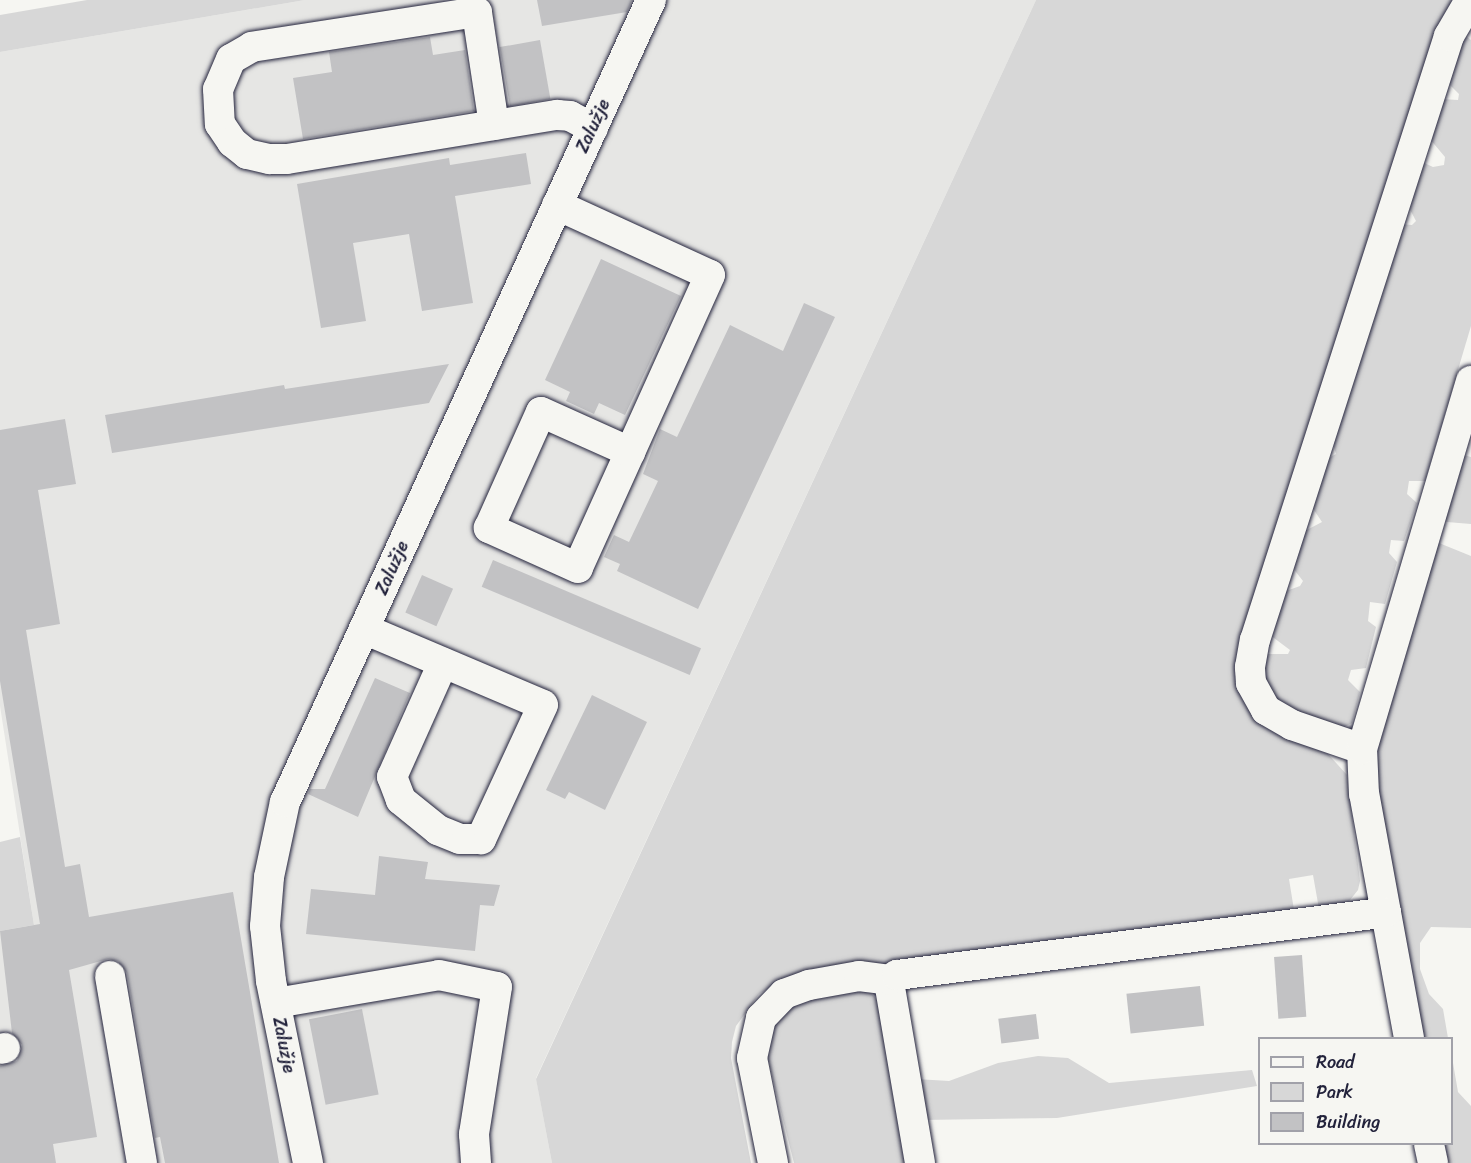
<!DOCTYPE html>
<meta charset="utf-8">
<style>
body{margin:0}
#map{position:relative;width:1471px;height:1163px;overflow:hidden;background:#f6f6f2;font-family:Sriracha,sans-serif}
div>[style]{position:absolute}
.built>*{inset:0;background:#e6e6e4}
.green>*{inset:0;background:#d7d7d7}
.building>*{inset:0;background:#c2c2c4;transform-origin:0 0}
.roads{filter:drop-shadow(0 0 2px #22223b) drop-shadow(0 0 2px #22223b)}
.minor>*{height:30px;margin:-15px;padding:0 15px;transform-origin:15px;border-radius:15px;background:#f6f6f2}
span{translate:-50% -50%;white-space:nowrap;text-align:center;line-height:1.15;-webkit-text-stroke:4.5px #f6f6f2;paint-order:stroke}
.street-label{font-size:18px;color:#22223b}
.legend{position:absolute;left:1258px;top:1037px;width:195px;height:108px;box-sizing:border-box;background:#f6f6f2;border:2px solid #a1a1a9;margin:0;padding:8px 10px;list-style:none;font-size:18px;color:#22223b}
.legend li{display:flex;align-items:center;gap:12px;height:30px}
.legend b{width:30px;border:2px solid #a1a1a9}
</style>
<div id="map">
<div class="built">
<div style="clip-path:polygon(305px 0,1036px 0,536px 1078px,552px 1163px,0 1163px,0 931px,34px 925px,0 706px,0 52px)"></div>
</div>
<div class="green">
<div style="clip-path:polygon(87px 0,305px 0,0 52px,0 15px)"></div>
<div style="clip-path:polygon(1036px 0,1462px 0,1245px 647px,1286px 737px,1328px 754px,1347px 775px,1360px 881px,1358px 890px,1346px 905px,1319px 909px,1313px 875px,1289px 879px,1294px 910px,784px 979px,759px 994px,736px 1026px,732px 1042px,731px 1058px,751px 1163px,552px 1163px,536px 1079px)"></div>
<div style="clip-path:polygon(1463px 34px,1471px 40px,1471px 326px,1425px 481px,1409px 481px,1407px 494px,1417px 503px,1404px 541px,1391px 540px,1389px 553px,1397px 562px,1385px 604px,1370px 602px,1368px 621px,1376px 627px,1366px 668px,1351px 670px,1348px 680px,1360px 692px,1352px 723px,1335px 732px,1284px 720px,1255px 662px,1264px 654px,1288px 654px,1290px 650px,1270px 635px,1286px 591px,1300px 586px,1303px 581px,1289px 563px,1301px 533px,1322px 522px,1312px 507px,1327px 459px,1336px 454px,1332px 441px,1401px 224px,1412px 225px,1416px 221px,1402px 194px,1422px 162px,1433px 167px,1444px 165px,1445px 157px,1424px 132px,1442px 99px,1458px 100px,1459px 94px,1447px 82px)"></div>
<div style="clip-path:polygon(1457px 453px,1471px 457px,1471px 524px,1447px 522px,1437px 513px)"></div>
<div style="clip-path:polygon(1439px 543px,1471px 556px,1471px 928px,1431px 927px,1420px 943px,1420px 969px,1429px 994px,1443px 1009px,1448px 1038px,1418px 1038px,1375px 816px,1374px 735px)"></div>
<div style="clip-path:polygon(20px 837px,34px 925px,0 931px,0 842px)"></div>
<div style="clip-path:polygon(866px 987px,878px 1001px,912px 1163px,794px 1163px,768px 1060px,767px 1042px,776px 1014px,791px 999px)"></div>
<div style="clip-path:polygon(1038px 1056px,1068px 1058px,1109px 1083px,1252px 1070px,1257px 1086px,1057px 1118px,923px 1120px,916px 1079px,949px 1081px,998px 1063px)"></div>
<div style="clip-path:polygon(1452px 1057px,1458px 1092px,1471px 1106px,1471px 1163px,1442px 1163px,1438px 1144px,1452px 1144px)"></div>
</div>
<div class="building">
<div style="clip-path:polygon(537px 0,632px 0,627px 12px,542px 26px)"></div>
<div style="clip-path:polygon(430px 37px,433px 55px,465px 50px,474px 111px,303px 139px,293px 78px,332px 72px,329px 52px)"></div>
<div style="left:540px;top:40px;width:60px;height:41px;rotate:80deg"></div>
<div style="clip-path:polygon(526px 153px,531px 184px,455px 196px,473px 303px,422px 311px,409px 234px,353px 243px,366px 321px,321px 328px,297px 184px,449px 158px,450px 165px)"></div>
<div style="clip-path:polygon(601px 259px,681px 296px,625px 415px,599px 403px,594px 414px,566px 401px,570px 392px,545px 380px)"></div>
<div style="clip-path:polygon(804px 303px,835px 317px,698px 609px,617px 571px,620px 564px,604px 557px,614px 535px,629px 542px,658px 481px,643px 474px,660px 429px,677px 437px,730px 325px,783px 351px)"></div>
<div style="clip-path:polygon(449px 364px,429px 403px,112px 453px,105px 415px,284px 385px,285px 389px)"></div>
<div style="clip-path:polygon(65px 419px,76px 484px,38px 490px,60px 624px,26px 630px,65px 867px,80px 864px,89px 917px,233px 892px,279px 1163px,165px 1163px,160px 1137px,155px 1138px,127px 973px,118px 961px,108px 959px,69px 970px,97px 1137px,53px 1144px,56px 1163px,0 1163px,0 1066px,17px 1061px,22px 1045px,12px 1033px,0 931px,40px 924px,0 681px,0 430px)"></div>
<div style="left:493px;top:560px;width:226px;height:29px;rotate:23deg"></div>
<div style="left:422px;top:575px;width:34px;height:41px;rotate:24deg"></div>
<div style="clip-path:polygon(375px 678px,410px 693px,358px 817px,308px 794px,310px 789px,325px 789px)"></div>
<div style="clip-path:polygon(592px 695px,647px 722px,605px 810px,569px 792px,565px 799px,546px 790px)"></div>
<div style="clip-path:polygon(379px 856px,428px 862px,425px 879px,500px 885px,494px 906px,480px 905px,475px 951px,306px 934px,311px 889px,375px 895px)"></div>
<div style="left:1302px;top:955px;width:62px;height:28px;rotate:86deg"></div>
<div style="left:1200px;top:986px;width:40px;height:74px;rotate:84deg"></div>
<div style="left:362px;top:1009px;width:87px;height:54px;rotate:79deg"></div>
<div style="left:1036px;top:1014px;width:25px;height:38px;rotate:83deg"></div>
</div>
<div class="roads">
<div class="minor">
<div style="left:494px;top:125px;width:114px;rotate:-98.6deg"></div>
<div style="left:477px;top:12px;width:228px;rotate:171.2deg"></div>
<div style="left:252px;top:47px;width:24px;rotate:150deg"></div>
<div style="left:231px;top:59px;width:33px;rotate:113deg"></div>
<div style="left:218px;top:89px;width:35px;rotate:87deg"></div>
<div style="left:220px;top:124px;width:22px;rotate:56deg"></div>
<div style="left:232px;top:142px;width:19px;rotate:39deg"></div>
<div style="left:247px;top:154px;width:23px;rotate:13deg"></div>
<div style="left:269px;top:159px;width:18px"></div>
<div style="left:287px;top:159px;width:274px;rotate:-9.3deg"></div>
<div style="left:557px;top:115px;width:13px;rotate:4deg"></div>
<div style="left:570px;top:116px;width:26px;rotate:28deg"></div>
<div style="left:557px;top:205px;width:168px;rotate:24.6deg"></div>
<div style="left:710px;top:275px;width:321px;rotate:114.3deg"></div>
<div style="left:578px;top:568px;width:98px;rotate:-155.8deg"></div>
<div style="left:489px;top:528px;width:127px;rotate:-65.9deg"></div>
<div style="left:541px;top:412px;width:98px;rotate:24.2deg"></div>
<div style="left:364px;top:629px;width:194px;rotate:23deg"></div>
<div style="left:543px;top:705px;width:148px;rotate:114.8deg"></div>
<div style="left:481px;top:839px;width:21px;rotate:180deg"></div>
<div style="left:460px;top:839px;width:24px;rotate:-158deg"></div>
<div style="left:438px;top:830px;width:48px;rotate:-141deg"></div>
<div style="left:401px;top:800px;width:25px;rotate:-111deg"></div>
<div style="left:392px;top:777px;width:125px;rotate:-65.9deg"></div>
<div style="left:1362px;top:749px;width:74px;rotate:-161.1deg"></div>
<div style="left:1292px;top:725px;width:30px;rotate:-150deg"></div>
<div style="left:1266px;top:710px;width:31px;rotate:-119deg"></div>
<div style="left:1251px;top:683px;width:16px;rotate:-94deg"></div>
<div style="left:1250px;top:667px;width:27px;rotate:-80deg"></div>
<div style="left:1255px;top:640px;width:634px;rotate:-72.19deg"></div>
<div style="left:1449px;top:36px;width:42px;rotate:-59.7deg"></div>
<div style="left:110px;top:976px;width:190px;rotate:80.3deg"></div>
<div style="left:276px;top:1003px;width:165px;rotate:-9.7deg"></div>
<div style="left:439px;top:975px;width:59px;rotate:11.7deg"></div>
<div style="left:497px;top:987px;width:149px;rotate:98.9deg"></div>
<div style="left:474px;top:1134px;width:29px;rotate:86deg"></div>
<div style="left:1409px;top:1038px;width:248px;rotate:-100.4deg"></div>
<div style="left:1364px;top:794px;width:45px;rotate:-92.5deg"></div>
<div style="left:1362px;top:749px;width:384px;rotate:-73.5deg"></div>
<div style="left:0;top:1049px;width:5px;rotate:-11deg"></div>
<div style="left:1429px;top:1144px;width:19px;rotate:78deg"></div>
<div style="left:308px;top:1163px;width:186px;rotate:-101.5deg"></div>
<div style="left:271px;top:981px;width:55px;rotate:-96.2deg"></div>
<div style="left:265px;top:926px;width:49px;rotate:-85.3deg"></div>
<div style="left:269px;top:877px;width:77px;rotate:-78deg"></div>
<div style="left:285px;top:802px;width:882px;rotate:-65.47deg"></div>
<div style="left:773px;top:1163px;width:107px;rotate:-101.3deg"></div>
<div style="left:752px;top:1058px;width:41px;rotate:-77.3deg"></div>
<div style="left:761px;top:1018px;width:33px;rotate:-46deg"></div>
<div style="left:784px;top:994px;width:27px;rotate:-20deg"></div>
<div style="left:809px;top:985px;width:51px;rotate:-10.2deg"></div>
<div style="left:859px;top:976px;width:31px;rotate:7deg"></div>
<div style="left:920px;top:1163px;width:178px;rotate:-99.7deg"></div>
<div style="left:890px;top:988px;width:8px;rotate:-90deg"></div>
<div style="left:890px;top:980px;width:9px;rotate:-36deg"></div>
<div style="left:897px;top:975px;width:493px;rotate:-7.3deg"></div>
</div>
</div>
<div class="street-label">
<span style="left:593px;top:126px;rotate:-65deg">Zalužje</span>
<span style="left:392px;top:568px;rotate:-66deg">Zalužje</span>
<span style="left:284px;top:1045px;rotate:79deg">Zalužje</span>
</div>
<ul class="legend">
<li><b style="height:8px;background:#f6f6f2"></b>Road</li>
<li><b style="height:16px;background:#d7d7d7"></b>Park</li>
<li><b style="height:16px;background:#c2c2c4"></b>Building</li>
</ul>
</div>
